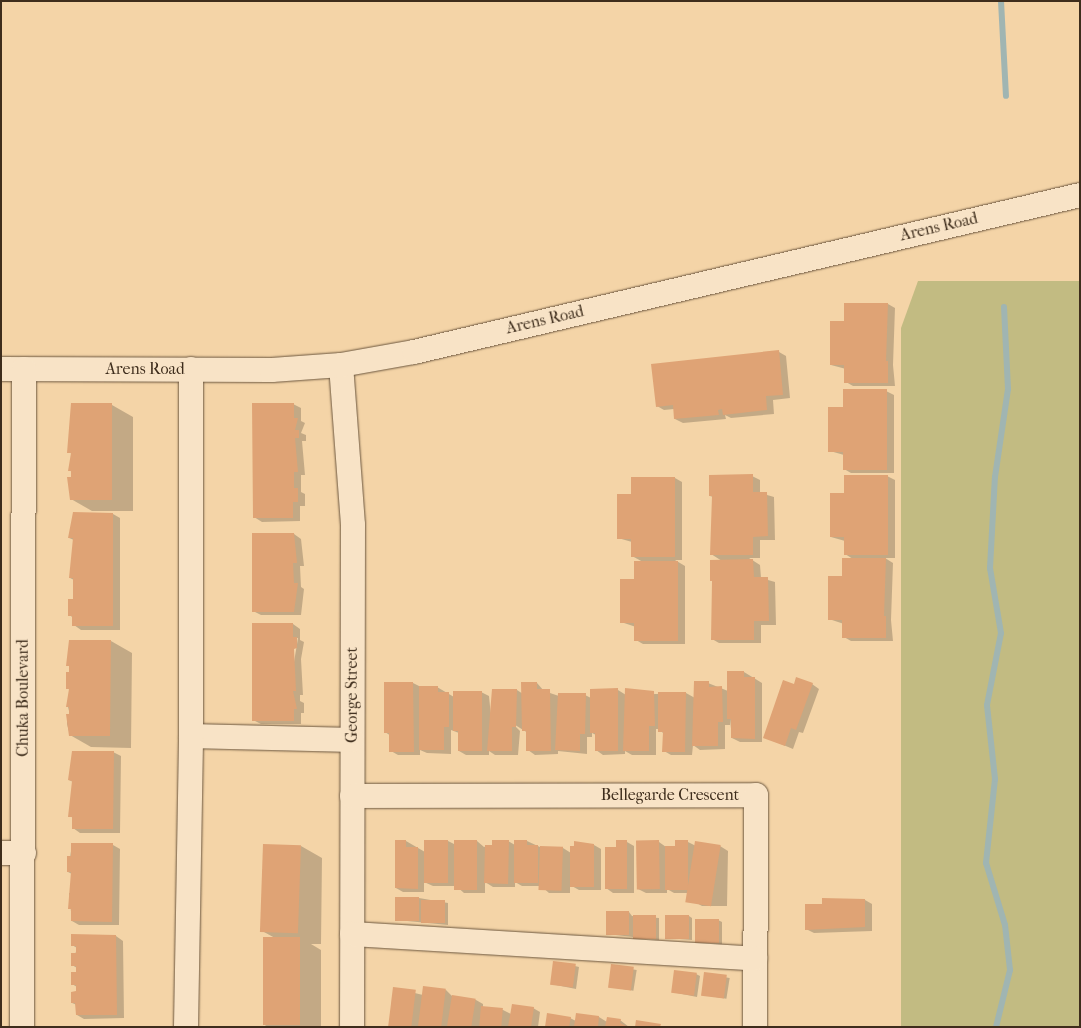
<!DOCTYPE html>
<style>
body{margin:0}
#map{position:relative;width:1081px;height:1028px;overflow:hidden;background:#f4d4a7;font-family:"IM FELL French Canon",serif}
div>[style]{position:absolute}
.green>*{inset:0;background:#c2bb82}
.shadow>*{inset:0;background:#0003;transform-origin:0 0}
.stream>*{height:6px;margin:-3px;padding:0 3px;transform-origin:3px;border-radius:3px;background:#a0b5b2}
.building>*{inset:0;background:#dfa375;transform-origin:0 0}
.roads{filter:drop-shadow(0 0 1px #6c573f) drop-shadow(0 0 1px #6c573f)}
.minor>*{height:24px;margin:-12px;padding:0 12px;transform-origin:12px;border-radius:12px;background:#f8e3c6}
span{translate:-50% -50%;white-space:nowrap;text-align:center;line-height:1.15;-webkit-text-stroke:4px #f8e3c6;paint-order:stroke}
.street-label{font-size:16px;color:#3e2d1c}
.frame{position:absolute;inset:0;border:2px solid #3e2d1c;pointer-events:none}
</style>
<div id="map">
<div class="green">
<div style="clip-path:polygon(918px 281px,1080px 281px,1080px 1027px,901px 1027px,901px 328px)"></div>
</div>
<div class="shadow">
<div style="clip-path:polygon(888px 304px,895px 308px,893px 365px,895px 386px,853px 386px,846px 382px,846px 369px,831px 365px,846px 322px)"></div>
<div style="clip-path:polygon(779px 352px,786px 356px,790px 398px,773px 400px,774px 414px,731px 418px,725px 415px,726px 419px,683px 423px,675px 419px,674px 409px,664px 410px,657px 406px)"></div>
<div style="clip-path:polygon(886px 391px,894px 395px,894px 473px,851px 473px,844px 469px,844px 455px,830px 451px,844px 409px)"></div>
<div style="clip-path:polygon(293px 404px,301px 408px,301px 421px,305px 423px,301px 433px,306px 435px,306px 441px,302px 441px,305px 475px,301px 475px,301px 492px,305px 494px,305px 506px,300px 506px,300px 521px,262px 522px,254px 517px)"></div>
<div style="clip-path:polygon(112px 405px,133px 417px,133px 511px,92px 511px,71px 499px,72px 472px,69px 470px,72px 454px,69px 452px)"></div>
<div style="clip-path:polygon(752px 476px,760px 480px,760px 493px,774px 497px,775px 540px,760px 540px,760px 558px,749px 558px,760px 565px,761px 578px,775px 582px,776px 625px,761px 625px,761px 643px,719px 643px,712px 639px,722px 561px,711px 554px,713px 497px,710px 496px)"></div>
<div style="clip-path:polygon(887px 476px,895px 480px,895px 558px,885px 558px,893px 563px,891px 620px,893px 641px,851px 641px,844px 637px,844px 624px,829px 619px,853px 559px,845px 554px,845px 541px,831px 537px,845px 494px)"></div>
<div style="clip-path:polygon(675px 478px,682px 482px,682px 560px,675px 560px,685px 566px,685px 644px,643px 644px,636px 640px,636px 627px,621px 622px,643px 562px,632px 556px,632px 542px,618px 538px,632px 496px)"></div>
<div style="clip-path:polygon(74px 514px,113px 514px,120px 518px,120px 630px,81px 630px,74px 625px,74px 618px,69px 615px,74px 600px,74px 580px,70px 578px,74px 540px,69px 538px)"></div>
<div style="clip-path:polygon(294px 534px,301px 539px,304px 566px,300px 566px,301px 587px,304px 589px,301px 615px,261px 615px,253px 611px)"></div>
<div style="clip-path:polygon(evenodd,293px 624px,300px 629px,300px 640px,304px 642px,301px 659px,303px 695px,300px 695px,300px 701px,304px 703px,304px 713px,301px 713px,301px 724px,261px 724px,253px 720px,293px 624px,295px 638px,298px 638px,294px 662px,291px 661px,295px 638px)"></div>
<div style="clip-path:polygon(111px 641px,132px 653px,131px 748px,91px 747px,70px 735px,67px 724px,67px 715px,70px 715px,68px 707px,70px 690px,67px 688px,71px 673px)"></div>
<div style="clip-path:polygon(744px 672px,762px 683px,762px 742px,740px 742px,732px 738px,730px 719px,730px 725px,725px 725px,725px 749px,700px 750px,693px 745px,692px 755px,671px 755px,664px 751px,664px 734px,659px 729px,656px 729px,656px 755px,632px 755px,625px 751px,625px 754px,603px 755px,596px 750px,596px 735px,592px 733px,592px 737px,587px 737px,587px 754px,558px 751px,558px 754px,535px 755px,528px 750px,528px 733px,512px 723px,520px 731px,518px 755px,495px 755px,489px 751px,489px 755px,466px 755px,459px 751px,459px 733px,451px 730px,451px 754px,427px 753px,420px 750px,420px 755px,398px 755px,391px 751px,391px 736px,385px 732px,413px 683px,421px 687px,437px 687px,454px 697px,481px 692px,489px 696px,491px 716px,517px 690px,523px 694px,537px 683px,544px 691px,559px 696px,585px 695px,591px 698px,618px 690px,626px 695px,686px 693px,695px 698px,708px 683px,728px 691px)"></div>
<div style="clip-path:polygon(812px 684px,819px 689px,803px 733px,799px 732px,793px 749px,764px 737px,795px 686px)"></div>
<div style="clip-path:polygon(113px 752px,121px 756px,120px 833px,80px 833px,73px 828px,73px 818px,70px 816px,73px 782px,69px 780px)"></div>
<div style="clip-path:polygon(396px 841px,406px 841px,425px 852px,448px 841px,456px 845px,477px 841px,484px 847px,508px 841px,515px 845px,527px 841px,540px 847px,563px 848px,571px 853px,575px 843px,594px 845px,601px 849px,601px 890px,579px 890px,570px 885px,570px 893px,549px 893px,541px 886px,522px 886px,515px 882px,515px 887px,493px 887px,485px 882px,485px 893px,464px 893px,456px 886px,433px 886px,424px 882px,424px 892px,403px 892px,396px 888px)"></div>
<div style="clip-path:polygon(627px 842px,634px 846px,634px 893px,613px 893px,606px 888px)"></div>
<div style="clip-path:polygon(659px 842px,666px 847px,677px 847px,677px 842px,688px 842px,696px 846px,720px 846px,728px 851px,727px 906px,702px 906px,695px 902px,695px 893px,674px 893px,667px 889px,667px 893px,646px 893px,638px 889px)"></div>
<div style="clip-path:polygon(72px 844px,113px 845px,120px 849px,119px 925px,79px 925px,72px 921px,69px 893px,72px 893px,72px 874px,68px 872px)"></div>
<div style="clip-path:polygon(301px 846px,322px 858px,321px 944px,311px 944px,321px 950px,321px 1027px,268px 1027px,263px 1024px,275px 938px,264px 932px)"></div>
<div style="clip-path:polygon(419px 898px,448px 903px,448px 925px,397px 920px)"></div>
<div style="clip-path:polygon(865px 900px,872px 904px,872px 931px,814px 933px,806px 929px,823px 905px)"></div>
<div style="clip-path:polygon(629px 912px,632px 916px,659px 918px,659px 940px,607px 934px)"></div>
<div style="clip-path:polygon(689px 916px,692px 918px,692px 940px,667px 938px)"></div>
<div style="clip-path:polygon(718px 920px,722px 922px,722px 944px,696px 942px)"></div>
<div style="clip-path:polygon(116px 936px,123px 941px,124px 1018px,84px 1019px,77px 1015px,77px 1005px,72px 1003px,77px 992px,77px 987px,72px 984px,77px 974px,77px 968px,72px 965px,77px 948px,72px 945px)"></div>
<div style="clip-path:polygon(575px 966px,579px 967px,576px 989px,551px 984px)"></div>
<div style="left:612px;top:966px;width:25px;height:21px;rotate:9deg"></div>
<div style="clip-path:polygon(696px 974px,700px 976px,697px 997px,672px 992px)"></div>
<div style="left:705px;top:974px;width:25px;height:21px;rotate:9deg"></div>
<div style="clip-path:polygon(394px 988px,423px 995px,446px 990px,452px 996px,476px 1000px,483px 1004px,483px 1007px,503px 1010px,511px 1014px,533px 1008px,540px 1012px,538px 1027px,389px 1027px)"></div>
<div style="clip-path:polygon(577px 1014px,599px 1017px,607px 1022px,620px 1020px,629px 1027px,547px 1027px,570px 1018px,576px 1021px)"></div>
</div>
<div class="stream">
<div style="left:1001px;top:1px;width:95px;rotate:87deg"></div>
<div style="left:996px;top:1027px;width:59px;rotate:-76.2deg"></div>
<div style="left:1010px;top:970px;width:45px;rotate:-96.3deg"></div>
<div style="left:1005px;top:925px;width:65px;rotate:-107deg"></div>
<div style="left:986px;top:863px;width:84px;rotate:-83.9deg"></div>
<div style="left:995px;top:779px;width:74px;rotate:-96.2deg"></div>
<div style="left:987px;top:705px;width:73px;rotate:-79deg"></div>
<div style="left:1001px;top:633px;width:66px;rotate:-99.6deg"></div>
<div style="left:990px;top:568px;width:91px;rotate:-86.9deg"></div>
<div style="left:995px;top:477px;width:89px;rotate:-81.6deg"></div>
<div style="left:1008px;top:389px;width:82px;rotate:-92.8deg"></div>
</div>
<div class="building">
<div style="clip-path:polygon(844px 303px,888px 303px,886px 361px,888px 361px,888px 383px,844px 383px,844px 365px,830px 365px,830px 321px,844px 321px)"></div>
<div style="clip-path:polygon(779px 350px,783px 395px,766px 396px,767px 410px,723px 415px,722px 409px,718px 410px,719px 415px,674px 419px,673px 405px,656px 407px,651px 364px)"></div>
<div style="clip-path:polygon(843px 389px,887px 389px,887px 470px,843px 470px,843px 452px,828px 452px,828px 407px,843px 407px)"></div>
<div style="clip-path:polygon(71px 403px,112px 403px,112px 500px,70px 500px,67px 477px,71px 477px,71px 471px,68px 471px,71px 453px,67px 453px)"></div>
<div style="clip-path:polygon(252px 403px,294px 403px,294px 418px,298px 418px,295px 430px,299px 430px,299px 438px,295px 438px,298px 472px,294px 472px,294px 488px,298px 488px,298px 502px,293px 502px,293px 518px,253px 518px)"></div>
<div style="clip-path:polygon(753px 474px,753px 492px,767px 492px,768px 536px,753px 537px,753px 555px,710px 555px,712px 496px,709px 496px,709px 475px)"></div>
<div style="clip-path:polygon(844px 475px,888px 475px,888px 555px,844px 555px,844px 537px,830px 537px,830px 493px,844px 493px)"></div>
<div style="clip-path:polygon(631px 477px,675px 477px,675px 557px,631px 557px,631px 539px,617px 539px,617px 494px,631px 494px)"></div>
<div style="clip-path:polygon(73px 512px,113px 513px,113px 626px,72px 626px,72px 616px,68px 616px,68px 599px,73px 599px,73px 578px,69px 578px,73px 538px,68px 538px)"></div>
<div style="clip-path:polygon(252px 533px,294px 533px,297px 563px,293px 563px,294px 583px,298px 583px,294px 612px,252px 612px)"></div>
<div style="clip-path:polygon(842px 558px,886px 558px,884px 616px,886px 616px,886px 638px,842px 638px,842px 620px,828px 620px,828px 576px,842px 576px)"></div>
<div style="clip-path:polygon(753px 559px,754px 577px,768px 577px,769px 621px,754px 621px,754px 640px,711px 640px,712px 581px,710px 581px,710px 560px)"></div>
<div style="clip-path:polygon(634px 561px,678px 561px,678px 641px,634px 641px,634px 623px,620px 623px,620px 579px,634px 579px)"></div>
<div style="clip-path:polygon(252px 623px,293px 623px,293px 637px,297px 637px,297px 648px,294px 649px,296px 691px,293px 691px,297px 709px,294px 709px,294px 721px,252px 721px)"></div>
<div style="clip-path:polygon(69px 640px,111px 640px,110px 736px,69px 736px,66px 714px,69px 714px,69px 707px,66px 707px,69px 689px,66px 689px,66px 672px,69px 672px,69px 666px,66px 666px)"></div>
<div style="clip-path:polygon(727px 671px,744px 671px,744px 677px,755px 677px,755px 739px,731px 738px,731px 719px,727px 719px)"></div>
<div style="clip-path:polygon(796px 677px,813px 683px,796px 730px,791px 728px,785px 746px,763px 738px,783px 680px,794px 684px)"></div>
<div style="clip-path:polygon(694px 681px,709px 681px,709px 687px,722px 686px,723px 722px,718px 722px,718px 746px,692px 746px)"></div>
<div style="clip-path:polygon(384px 682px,413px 682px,414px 752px,389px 752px,389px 733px,384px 733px)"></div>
<div style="clip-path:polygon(521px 682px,537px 682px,537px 689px,550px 689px,551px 751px,526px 751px,526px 731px,522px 731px)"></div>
<div style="clip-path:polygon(419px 686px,438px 686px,438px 692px,449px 692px,449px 727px,444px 727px,444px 750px,419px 750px)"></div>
<div style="clip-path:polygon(618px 688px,618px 751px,595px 751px,595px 733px,590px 733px,590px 689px)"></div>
<div style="clip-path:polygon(625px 688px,654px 691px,655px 726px,649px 726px,649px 751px,623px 751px)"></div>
<div style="clip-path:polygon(492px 689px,517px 689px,516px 727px,512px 727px,512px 751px,487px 751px)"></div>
<div style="clip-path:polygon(453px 691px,482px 691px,482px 751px,458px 751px,458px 731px,453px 731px)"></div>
<div style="clip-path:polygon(658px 692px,686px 692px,685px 752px,662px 752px,663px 732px,658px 732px)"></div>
<div style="clip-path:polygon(558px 693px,586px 693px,585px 734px,580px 734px,580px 751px,555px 750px)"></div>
<div style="clip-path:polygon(72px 751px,114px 751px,113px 829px,72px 829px,72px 817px,68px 817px,72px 781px,68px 780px)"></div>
<div style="clip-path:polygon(395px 840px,406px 840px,406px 847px,418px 847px,418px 889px,395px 888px)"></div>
<div style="left:424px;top:840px;width:24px;height:43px"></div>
<div style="left:454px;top:840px;width:23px;height:50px"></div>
<div style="clip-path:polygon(492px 840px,509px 840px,508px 884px,484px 883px,485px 845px,492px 845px)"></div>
<div style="clip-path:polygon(514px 840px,527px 840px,527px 845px,538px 845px,538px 883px,514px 883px)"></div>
<div style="clip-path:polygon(616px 840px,627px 840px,627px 889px,605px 889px,605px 847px,616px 847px)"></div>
<div style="left:659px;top:840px;width:49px;height:23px;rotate:89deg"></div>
<div style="clip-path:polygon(675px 840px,688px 840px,688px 890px,665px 890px,665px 846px,675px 846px)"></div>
<div style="clip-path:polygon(574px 841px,594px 844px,594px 887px,570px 887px,570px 846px,574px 846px)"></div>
<div style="left:695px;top:841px;width:26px;height:62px;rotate:9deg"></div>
<div style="clip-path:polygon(71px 843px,113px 843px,112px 922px,71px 921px,71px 909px,68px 909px,71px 872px,67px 872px,67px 856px,71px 856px)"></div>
<div style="left:263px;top:844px;width:38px;height:88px;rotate:2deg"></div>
<div style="left:540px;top:846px;width:23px;height:44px;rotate:2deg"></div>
<div style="left:395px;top:897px;width:24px;height:24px"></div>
<div style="clip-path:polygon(822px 898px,865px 899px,865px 927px,805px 930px,805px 904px,822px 904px)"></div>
<div style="left:421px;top:900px;width:24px;height:23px"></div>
<div style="left:606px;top:911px;width:23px;height:24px"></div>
<div style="left:633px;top:915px;width:23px;height:24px"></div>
<div style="left:665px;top:915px;width:24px;height:24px"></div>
<div style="left:695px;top:919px;width:24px;height:24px"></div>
<div style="clip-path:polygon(71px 934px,116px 935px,117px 1015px,76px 1015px,75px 1003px,71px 1003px,71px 992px,76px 991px,76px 985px,71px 985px,71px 972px,76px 972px,76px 966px,71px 966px,71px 953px,76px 953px,76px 946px,71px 946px)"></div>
<div style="left:263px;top:937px;width:37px;height:88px"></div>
<div style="left:553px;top:961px;width:23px;height:24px;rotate:7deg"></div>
<div style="left:611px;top:964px;width:23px;height:24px;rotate:7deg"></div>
<div style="left:674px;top:970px;width:23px;height:23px;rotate:7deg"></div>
<div style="left:704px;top:972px;width:23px;height:24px;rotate:7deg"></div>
<div style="left:423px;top:986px;width:23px;height:41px;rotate:7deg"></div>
<div style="left:393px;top:987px;width:23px;height:40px;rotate:7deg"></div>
<div style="left:452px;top:995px;width:24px;height:32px;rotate:9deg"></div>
<div style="clip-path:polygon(512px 1004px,534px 1007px,531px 1027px,508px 1027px)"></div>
<div style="left:481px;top:1006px;width:22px;height:21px;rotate:5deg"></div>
<div style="clip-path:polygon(547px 1013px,571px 1017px,569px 1027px,545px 1027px)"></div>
<div style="clip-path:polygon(576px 1013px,599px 1016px,598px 1027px,574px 1027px)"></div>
<div style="clip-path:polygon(607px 1017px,621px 1019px,620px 1023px,628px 1027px,605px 1027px)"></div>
<div style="clip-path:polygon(636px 1020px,661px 1024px,660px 1027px,635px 1027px)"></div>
</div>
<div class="roads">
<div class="minor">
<div style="left:341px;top:365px;width:160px;rotate:85.7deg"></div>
<div style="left:353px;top:525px;width:502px;rotate:90.11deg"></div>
<div style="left:1px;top:369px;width:271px;rotate:0.2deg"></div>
<div style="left:272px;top:370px;width:69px;rotate:-4.1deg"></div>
<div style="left:341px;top:365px;width:74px;rotate:-10.1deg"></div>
<div style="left:414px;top:352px;width:684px;rotate:-13.26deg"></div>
<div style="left:191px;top:736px;width:161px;rotate:1.4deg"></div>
<div style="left:352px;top:796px;width:404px;rotate:-0.1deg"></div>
<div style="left:756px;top:795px;width:232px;rotate:90.2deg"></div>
<div style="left:1px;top:853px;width:23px"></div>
<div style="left:352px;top:934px;width:404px;rotate:3.5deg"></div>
<div style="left:22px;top:1027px;width:658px;rotate:-89.83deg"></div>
<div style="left:186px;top:1027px;width:291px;rotate:-89deg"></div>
<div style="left:191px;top:736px;width:367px;rotate:-90deg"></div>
</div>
</div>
<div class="street-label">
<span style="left:939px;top:227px;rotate:-13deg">Arens Road</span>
<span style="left:545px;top:320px;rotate:-13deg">Arens Road</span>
<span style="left:145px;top:369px">Arens Road</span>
<span style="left:352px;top:695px;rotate:-90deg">George Street</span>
<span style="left:23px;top:698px;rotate:-90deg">Chuka Boulevard</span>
<span style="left:670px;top:795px">Bellegarde Crescent</span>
</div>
<div class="frame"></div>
</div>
